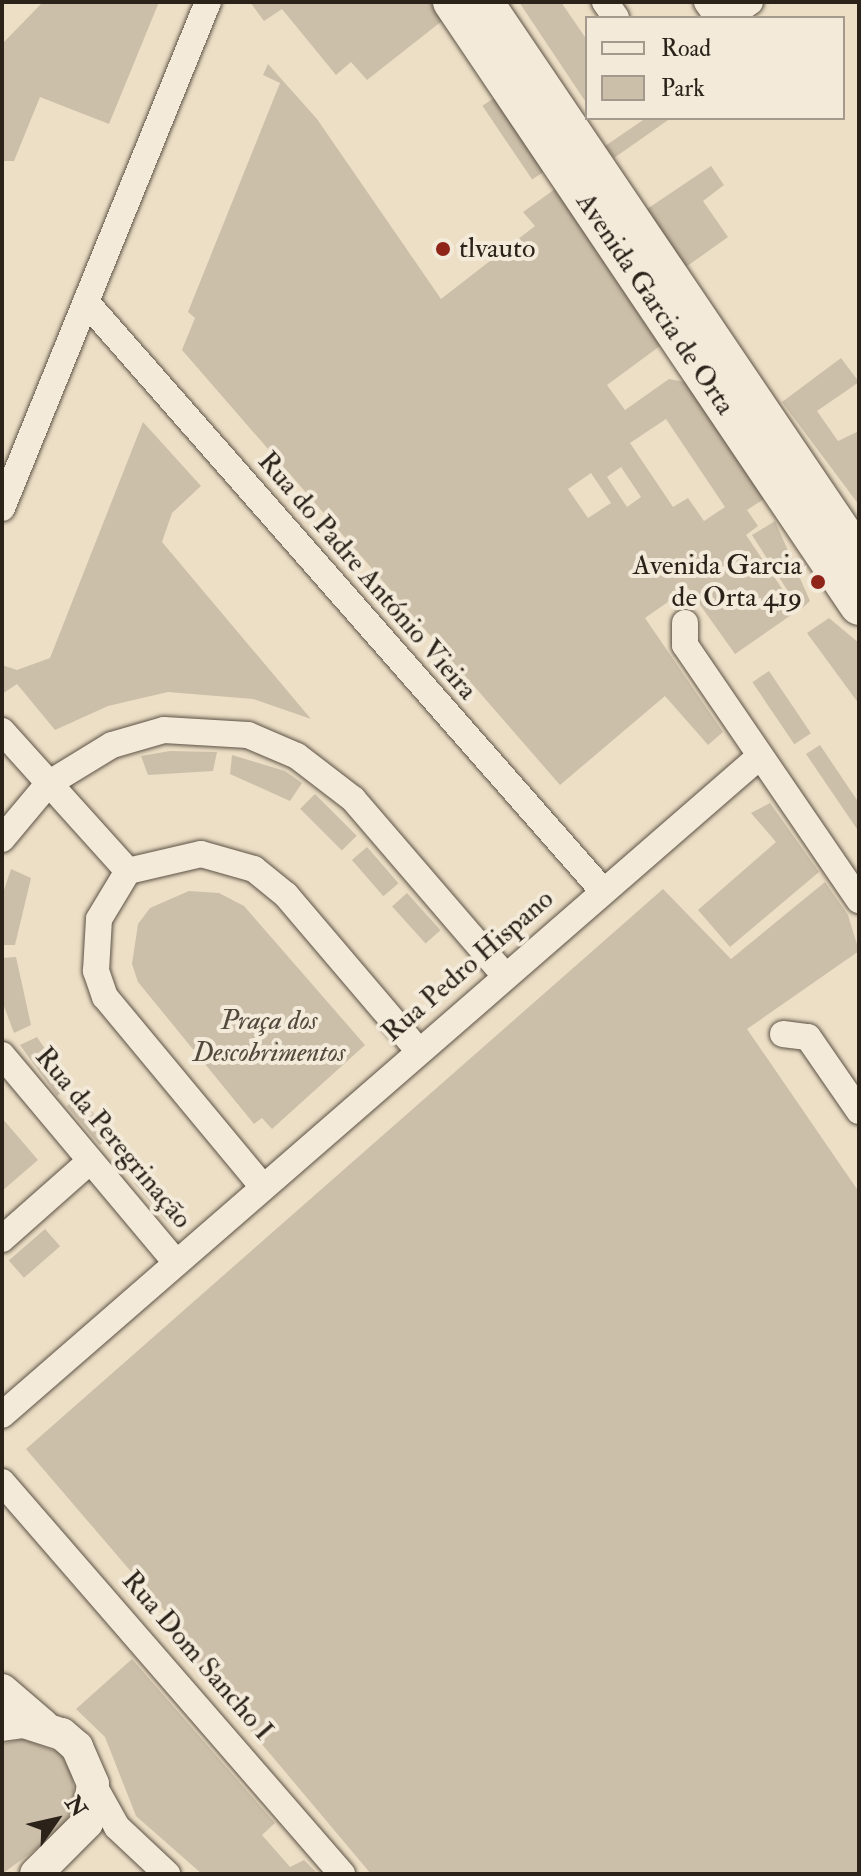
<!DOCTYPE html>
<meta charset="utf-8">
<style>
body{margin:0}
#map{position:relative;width:861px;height:1876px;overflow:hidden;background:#eddfc6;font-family:"IM FELL Double Pica",serif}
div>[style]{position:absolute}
.green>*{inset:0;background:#ccbfa9;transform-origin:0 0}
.roads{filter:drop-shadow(0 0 2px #5c5245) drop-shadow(0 0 2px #5c5245)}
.minor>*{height:26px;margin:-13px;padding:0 13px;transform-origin:13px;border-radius:13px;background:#f3eada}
.tertiary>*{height:32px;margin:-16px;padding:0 16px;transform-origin:16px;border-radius:16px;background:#f3eada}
.secondary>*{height:38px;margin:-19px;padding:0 19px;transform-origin:19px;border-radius:19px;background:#f3eada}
.dots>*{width:22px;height:22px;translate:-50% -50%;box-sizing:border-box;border:4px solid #f3eada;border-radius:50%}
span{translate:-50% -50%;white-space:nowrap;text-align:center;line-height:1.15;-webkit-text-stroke:8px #f3eada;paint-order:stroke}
.poi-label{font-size:28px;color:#2b231a}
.left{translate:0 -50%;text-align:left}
.right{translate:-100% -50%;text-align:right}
.street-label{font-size:28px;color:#2b231a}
.park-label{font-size:28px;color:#534a3e;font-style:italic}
.frame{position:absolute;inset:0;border:4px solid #2b231a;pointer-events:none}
.legend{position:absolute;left:585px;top:16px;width:260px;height:104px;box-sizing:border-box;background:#f3eada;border:2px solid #a39a8d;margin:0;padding:10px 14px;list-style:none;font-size:24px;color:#2b231a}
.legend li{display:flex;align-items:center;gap:16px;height:40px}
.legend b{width:40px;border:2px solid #a39a8d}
.north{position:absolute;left:16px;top:1780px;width:80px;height:80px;-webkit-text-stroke:6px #f3eada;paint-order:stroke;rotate:56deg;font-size:22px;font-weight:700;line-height:32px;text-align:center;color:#2b231a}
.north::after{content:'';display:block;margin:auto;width:28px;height:36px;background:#2b231a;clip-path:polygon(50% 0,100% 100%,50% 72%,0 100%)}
</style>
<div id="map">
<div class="green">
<div style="clip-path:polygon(43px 2px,159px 2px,109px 124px,40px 97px,14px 161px,2px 161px,2px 44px)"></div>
<div style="clip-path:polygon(250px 2px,430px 2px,442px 21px,367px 80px,351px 62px,336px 75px,282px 9px,264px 21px)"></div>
<div style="clip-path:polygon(519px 2px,561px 2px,587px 40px,587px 104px)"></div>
<div style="clip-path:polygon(evenodd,268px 64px,317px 119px,441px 299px,535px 226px,523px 212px,555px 189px,660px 346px,607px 385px,625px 410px,669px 379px,690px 383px,767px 497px,747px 510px,758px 526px,746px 535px,797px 611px,735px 654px,688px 588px,645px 618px,723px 732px,708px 745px,665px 696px,560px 785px,182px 350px,195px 318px,188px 312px,280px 83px,263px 75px,268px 64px,666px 419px,725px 507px,704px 521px,688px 498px,673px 507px,630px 443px,666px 419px,268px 64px,621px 467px,641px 497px,627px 507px,607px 477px,621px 467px,268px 64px,591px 473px,611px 503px,588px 518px,568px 489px,591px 473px)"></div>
<div style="left:494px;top:98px;width:89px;height:14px;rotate:56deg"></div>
<div style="clip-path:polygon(646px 118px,671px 118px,614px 158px,605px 146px)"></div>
<div style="clip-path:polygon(711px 166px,724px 185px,703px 201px,728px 237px,683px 269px,644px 211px)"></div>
<div style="clip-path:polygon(841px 358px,859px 382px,817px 411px,838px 441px,859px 431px,859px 505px,782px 402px)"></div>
<div style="clip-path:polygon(143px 422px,201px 486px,172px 513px,162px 542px,311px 719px,253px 699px,168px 692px,108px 706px,55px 730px,17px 684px,2px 694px,2px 665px,17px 670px,50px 658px)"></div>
<div style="clip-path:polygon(775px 521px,810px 601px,800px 610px,752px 535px)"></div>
<div style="clip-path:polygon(829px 618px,859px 643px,859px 704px,807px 633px)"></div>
<div style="left:769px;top:671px;width:75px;height:20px;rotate:56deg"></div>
<div style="clip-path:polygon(820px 745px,859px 803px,859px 832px,806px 754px)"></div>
<div style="clip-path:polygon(170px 751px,217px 752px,213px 771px,148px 775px,141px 756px)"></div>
<div style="clip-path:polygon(232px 755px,285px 771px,302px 783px,290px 801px,230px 774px)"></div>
<div style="left:315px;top:794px;width:59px;height:21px;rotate:45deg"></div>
<div style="clip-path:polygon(770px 803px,819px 872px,730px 947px,698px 910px,776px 842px,751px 813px)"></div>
<div style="left:367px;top:847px;width:48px;height:20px;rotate:49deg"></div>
<div style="clip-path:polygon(11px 869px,31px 878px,15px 945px,2px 945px,2px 896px)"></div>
<div style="clip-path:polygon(825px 882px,848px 915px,859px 951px,747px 1029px,859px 1192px,859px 1874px,371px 1874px,161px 1624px,169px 1616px,26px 1449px,663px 889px,731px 959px)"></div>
<div style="clip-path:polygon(189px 891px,219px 893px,244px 906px,365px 1045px,272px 1129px,262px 1118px,254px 1124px,138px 982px,132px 964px,138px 924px,150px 908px)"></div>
<div style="left:407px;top:893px;width:50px;height:20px;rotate:48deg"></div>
<div style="clip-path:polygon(16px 957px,31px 1025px,14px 1033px,2px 1001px,2px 958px)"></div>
<div style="clip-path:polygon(37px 1037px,70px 1086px,57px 1096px,20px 1045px)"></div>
<div style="left:79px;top:1096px;width:51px;height:16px;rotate:50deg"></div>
<div style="clip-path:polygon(2px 1118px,38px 1160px,2px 1191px)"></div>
<div style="left:145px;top:1174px;width:50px;height:14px;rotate:50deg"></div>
<div style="left:45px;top:1229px;width:23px;height:48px;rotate:49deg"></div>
<div style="clip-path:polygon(132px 1659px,275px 1823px,262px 1835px,290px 1867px,304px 1860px,318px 1874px,202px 1874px,136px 1816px,105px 1737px,76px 1709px)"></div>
<div style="clip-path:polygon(23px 1739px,60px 1753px,72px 1774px,75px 1804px,62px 1830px,2px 1874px,2px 1744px)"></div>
</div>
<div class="roads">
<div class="minor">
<div style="left:605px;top:2px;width:19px;rotate:55deg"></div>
<div style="left:707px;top:2px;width:19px;rotate:55deg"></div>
<div style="left:727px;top:18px;width:28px;rotate:-35deg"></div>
<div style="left:86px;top:302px;width:784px;rotate:48.72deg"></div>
<div style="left:2px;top:508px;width:546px;rotate:-67.85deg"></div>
<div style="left:685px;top:623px;width:22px;rotate:90deg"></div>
<div style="left:685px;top:645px;width:309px;rotate:55.7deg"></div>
<div style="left:2px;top:731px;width:188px;rotate:48deg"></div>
<div style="left:2px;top:839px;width:72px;rotate:-50.1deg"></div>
<div style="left:48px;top:784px;width:75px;rotate:-31.4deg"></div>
<div style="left:112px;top:745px;width:54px;rotate:-16.1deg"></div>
<div style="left:164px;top:730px;width:84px;rotate:3.4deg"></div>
<div style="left:248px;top:735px;width:53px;rotate:23.2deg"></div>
<div style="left:297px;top:756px;width:71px;rotate:37.5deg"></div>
<div style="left:353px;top:799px;width:233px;rotate:49.3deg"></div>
<div style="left:783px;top:1034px;width:25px;rotate:7deg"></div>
<div style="left:808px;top:1037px;width:90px;rotate:55.4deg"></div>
<div style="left:2px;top:1055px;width:270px;rotate:50deg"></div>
<div style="left:263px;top:1187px;width:247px;rotate:-129.7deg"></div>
<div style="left:105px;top:997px;width:28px;rotate:-109deg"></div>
<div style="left:96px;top:971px;width:52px;rotate:-86.7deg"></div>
<div style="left:99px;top:919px;width:56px;rotate:-58.9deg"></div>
<div style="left:128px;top:871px;width:75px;rotate:-13.1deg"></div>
<div style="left:201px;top:854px;width:55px;rotate:15.8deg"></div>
<div style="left:254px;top:869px;width:41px;rotate:39.1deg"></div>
<div style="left:286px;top:895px;width:205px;rotate:49.6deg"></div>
<div style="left:2px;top:1239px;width:116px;rotate:-41.5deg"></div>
<div style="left:2px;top:1415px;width:1004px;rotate:-41deg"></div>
<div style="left:2px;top:1482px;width:519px;rotate:49.06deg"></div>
<div style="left:93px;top:1784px;width:49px;rotate:60.8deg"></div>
<div style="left:117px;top:1827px;width:69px;rotate:43.2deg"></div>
</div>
<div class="tertiary">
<div style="left:2px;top:1690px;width:54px;rotate:40.5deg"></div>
<div style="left:2px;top:1725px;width:22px;rotate:-8deg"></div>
<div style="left:24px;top:1722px;width:40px;rotate:18deg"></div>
<div style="left:62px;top:1734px;width:20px;rotate:41deg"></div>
<div style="left:77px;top:1747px;width:40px;rotate:66.6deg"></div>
<div style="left:93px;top:1784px;width:39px;rotate:99deg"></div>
<div style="left:87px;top:1823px;width:72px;rotate:135deg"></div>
</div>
<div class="secondary">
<div style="left:452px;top:2px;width:728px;rotate:56.03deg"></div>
<div style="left:484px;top:2px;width:670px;rotate:55.95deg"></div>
</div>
</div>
<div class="dots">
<div style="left:443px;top:249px;background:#8f2418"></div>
<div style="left:818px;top:582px;background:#8f2418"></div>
</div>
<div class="poi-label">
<span class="left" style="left:459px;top:249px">tlvauto</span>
<span class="right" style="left:802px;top:582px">Avenida Garcia<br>de Orta 419</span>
</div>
<div class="street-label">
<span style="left:655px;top:304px;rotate:56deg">Avenida Garcia de Orta</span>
<span style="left:367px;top:576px;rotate:49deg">Rua do Padre António Vieira</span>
<span style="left:468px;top:966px;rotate:-41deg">Rua Pedro Hispano</span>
<span style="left:113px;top:1138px;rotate:50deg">Rua da Peregrinação</span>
<span style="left:197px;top:1656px;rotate:49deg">Rua Dom Sancho I</span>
</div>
<div class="park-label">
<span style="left:269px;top:1037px">Praça dos<br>Descobrimentos</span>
</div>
<div class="frame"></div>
<ul class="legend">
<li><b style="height:10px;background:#f3eada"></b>Road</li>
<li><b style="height:22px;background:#ccbfa9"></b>Park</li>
</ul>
<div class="north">N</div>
</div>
